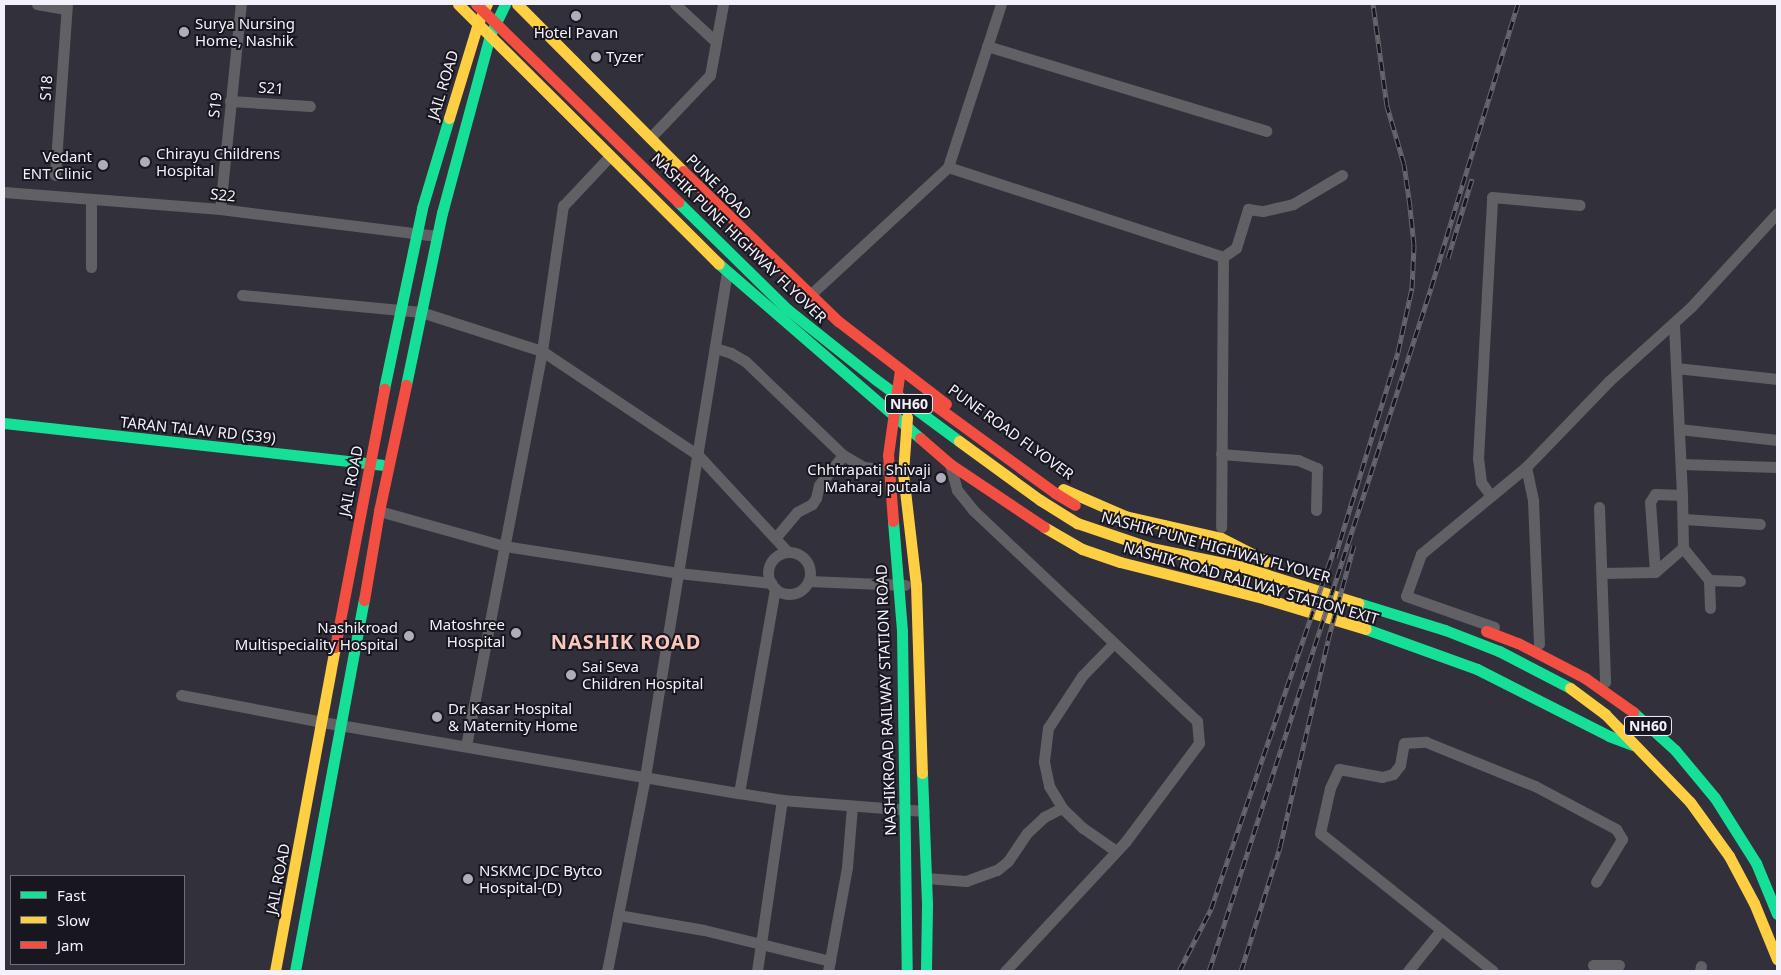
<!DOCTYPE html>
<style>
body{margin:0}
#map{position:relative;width:1781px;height:975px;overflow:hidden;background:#32303a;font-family:"Noto Sans",sans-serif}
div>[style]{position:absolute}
.street>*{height:11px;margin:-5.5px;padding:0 5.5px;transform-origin:5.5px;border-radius:5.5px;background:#616065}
.street>.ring{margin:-5.5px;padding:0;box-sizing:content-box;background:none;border:11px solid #616065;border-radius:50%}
.fast>*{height:11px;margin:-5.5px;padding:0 5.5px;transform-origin:5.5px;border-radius:5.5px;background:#16e098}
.slow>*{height:11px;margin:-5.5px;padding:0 5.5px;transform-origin:5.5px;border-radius:5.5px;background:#ffcf43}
.jam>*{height:11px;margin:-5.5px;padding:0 5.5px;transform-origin:5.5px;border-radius:5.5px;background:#f24e42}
.rail>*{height:5px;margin-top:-2.5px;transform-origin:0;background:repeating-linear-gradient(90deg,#18161e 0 9px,#67666d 0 18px);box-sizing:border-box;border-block:1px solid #67666d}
.dots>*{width:14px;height:14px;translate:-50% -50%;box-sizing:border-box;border:2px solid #18161e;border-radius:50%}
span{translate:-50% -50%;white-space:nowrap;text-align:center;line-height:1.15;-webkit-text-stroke:4px #18161e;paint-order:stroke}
.shield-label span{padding:1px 4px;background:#18161e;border:1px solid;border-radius:4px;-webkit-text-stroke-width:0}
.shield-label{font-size:14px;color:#f3f2fc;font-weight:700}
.poi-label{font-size:15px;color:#f3f2fc}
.left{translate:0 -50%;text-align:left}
.right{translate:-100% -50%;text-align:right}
.street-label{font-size:15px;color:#f3f2fc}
.district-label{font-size:20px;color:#f9c7bb;font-weight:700;letter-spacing:1px}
.frame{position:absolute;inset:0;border:5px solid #f3f2fc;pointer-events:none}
.legend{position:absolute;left:10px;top:875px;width:175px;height:90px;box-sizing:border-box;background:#18161e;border:1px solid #706e77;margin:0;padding:6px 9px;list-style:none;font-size:15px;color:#f3f2fc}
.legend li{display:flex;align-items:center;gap:10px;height:25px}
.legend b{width:25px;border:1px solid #706e77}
</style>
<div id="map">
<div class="street">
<div style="left:37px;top:4px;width:29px;rotate:10deg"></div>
<div style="left:675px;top:4px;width:56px;rotate:42.8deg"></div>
<div style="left:987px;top:46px;width:292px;rotate:16.9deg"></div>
<div style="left:230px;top:101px;width:80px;rotate:3.6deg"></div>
<div style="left:650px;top:138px;width:87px;rotate:-46.4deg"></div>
<div style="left:710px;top:75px;width:72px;rotate:-79.6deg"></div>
<div style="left:948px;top:167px;width:171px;rotate:-72deg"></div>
<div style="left:55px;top:175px;width:171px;rotate:-86deg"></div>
<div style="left:4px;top:192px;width:217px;rotate:4.5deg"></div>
<div style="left:220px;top:209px;width:219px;rotate:7.1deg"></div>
<div style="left:91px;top:199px;width:68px;rotate:90deg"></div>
<div style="left:220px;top:209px;width:206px;rotate:-84.2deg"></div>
<div style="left:1223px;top:257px;width:16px;rotate:-35deg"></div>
<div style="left:1236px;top:248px;width:41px;rotate:-72.9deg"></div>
<div style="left:1248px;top:209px;width:15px;rotate:8deg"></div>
<div style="left:1263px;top:211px;width:31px;rotate:-13deg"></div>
<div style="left:1293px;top:204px;width:57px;rotate:-30.6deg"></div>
<div style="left:242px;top:295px;width:180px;rotate:5.4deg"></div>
<div style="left:421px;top:312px;width:127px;rotate:17.9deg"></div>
<div style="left:542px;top:351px;width:147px;rotate:-81.8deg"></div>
<div style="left:563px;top:206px;width:69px;rotate:-46.8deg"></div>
<div style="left:810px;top:295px;width:188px;rotate:-42.8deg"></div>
<div style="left:948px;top:167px;width:289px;rotate:18.1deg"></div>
<div style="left:1223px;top:257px;width:270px;rotate:90.4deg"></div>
<div style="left:715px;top:348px;width:17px;rotate:17deg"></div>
<div style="left:731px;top:353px;width:16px;rotate:30deg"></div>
<div style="left:745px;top:361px;width:136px;rotate:43.8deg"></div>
<div style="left:843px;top:455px;width:24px;rotate:30deg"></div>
<div style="left:864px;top:467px;width:25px;rotate:7deg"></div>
<div style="left:1676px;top:368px;width:102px;rotate:6.2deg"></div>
<div style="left:1679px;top:429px;width:99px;rotate:6.4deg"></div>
<div style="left:1221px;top:454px;width:77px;rotate:4.5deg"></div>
<div style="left:1298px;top:460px;width:21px;rotate:23deg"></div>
<div style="left:1317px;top:468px;width:42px;rotate:91.4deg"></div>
<div style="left:950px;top:464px;width:27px;rotate:75deg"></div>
<div style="left:957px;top:490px;width:26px;rotate:51deg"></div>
<div style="left:973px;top:510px;width:308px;rotate:43.3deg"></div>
<div style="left:1197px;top:721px;width:22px;rotate:85deg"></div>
<div style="left:1199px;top:743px;width:122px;rotate:126.7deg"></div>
<div style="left:1126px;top:841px;width:178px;rotate:132.9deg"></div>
<div style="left:1681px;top:464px;width:96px;rotate:1.8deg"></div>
<div style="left:1526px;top:467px;width:35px;rotate:78deg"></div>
<div style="left:1533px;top:501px;width:143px;rotate:87.6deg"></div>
<div style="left:1682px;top:495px;width:53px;rotate:88.9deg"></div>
<div style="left:1683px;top:548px;width:41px;rotate:50.9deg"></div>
<div style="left:1709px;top:580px;width:31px;rotate:2deg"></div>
<div style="left:1491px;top:496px;width:17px;rotate:-126deg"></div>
<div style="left:1481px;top:482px;width:23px;rotate:-97deg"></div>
<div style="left:1478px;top:459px;width:262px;rotate:-86.9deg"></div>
<div style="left:1492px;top:197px;width:88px;rotate:5.2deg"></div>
<div style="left:1599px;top:507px;width:175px;rotate:88deg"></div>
<div style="left:379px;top:511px;width:130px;rotate:15.6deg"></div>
<div style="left:504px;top:546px;width:176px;rotate:8.8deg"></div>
<div style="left:678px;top:573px;width:94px;rotate:6.1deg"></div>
<div style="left:1684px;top:519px;width:76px;rotate:3.8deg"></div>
<div style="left:776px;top:537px;width:33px;rotate:-50deg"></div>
<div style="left:797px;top:512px;width:17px;rotate:-28deg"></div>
<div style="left:812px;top:504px;width:7px;rotate:-56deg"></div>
<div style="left:816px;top:498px;width:13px;rotate:-77deg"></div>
<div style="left:819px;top:485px;width:38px;rotate:-51deg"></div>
<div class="ring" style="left:768px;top:552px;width:31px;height:31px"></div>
<div style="left:1655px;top:572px;width:37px;rotate:-41deg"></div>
<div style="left:1602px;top:573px;width:53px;rotate:-1.1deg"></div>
<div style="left:1655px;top:572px;width:70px;rotate:-94.1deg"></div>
<div style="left:1650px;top:502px;width:9px;rotate:-58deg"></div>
<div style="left:1655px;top:494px;width:27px;rotate:2deg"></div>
<div style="left:1682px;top:495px;width:172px;rotate:-92.7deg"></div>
<div style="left:1709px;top:580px;width:28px;rotate:88deg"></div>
<div style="left:809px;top:581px;width:96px;rotate:2.4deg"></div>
<div style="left:1494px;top:627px;width:93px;rotate:-160.6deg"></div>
<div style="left:1406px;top:596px;width:45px;rotate:-70.3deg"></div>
<div style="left:1421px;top:554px;width:136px;rotate:-39.6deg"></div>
<div style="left:1526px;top:467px;width:120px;rotate:-46deg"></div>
<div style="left:1609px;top:381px;width:110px;rotate:-42.1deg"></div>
<div style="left:1691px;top:307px;width:127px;rotate:-47.5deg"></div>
<div style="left:1114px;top:643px;width:46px;rotate:134.1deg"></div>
<div style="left:1082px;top:676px;width:62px;rotate:123.2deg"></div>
<div style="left:1048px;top:728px;width:34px;rotate:97deg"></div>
<div style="left:1044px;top:762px;width:25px;rotate:78deg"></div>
<div style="left:1049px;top:786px;width:26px;rotate:59deg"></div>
<div style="left:1062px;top:808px;width:29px;rotate:44deg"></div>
<div style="left:1083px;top:828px;width:40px;rotate:34.9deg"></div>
<div style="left:181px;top:695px;width:144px;rotate:10.8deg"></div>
<div style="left:322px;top:722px;width:423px;rotate:9.7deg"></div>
<div style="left:739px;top:793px;width:44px;rotate:9.2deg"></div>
<div style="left:782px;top:800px;width:142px;rotate:4.4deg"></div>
<div style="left:466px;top:746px;width:402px;rotate:-79.1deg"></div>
<div style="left:542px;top:351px;width:187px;rotate:33.7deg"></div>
<div style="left:698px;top:455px;width:131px;rotate:47.2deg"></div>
<div style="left:739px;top:793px;width:208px;rotate:-80deg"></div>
<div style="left:926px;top:878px;width:40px;rotate:4.3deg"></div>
<div style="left:966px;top:881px;width:33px;rotate:-20deg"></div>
<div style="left:997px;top:870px;width:14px;rotate:-39deg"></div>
<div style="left:1008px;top:861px;width:34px;rotate:-56deg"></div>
<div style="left:1027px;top:833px;width:23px;rotate:-43deg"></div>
<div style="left:1044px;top:817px;width:20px;rotate:-27deg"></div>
<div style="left:618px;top:915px;width:87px;rotate:9.9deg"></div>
<div style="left:704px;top:930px;width:130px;rotate:13.8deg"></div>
<div style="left:1593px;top:965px;width:26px"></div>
<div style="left:607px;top:971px;width:198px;rotate:-78.9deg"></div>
<div style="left:645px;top:777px;width:512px;rotate:-80.78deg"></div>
<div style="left:757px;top:971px;width:173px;rotate:-81.7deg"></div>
<div style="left:828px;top:971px;width:106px;rotate:-79.6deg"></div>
<div style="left:847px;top:867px;width:61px;rotate:-85.3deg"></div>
<div style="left:1408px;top:971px;width:53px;rotate:-51.2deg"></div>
<div style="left:1493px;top:971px;width:221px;rotate:-141.4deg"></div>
<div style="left:1320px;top:833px;width:46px;rotate:-77.5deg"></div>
<div style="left:1330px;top:788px;width:21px;rotate:-65deg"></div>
<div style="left:1339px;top:769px;width:44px;rotate:10.5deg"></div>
<div style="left:1382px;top:777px;width:11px;rotate:-15deg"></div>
<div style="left:1393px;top:774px;width:11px;rotate:-52deg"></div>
<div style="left:1400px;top:765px;width:22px;rotate:-80deg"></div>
<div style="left:1404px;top:743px;width:22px;rotate:-3deg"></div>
<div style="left:1426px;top:742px;width:118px;rotate:22deg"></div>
<div style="left:1535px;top:786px;width:92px;rotate:28deg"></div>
<div style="left:1616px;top:829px;width:12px;rotate:59deg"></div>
<div style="left:1622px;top:839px;width:50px;rotate:121.2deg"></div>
<div style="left:1700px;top:971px;width:5px;rotate:-79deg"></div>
</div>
<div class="fast">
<div style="left:678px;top:202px;width:153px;rotate:44.5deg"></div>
<div style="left:787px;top:309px;width:112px;rotate:38.5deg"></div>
<div style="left:875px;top:379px;width:104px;rotate:36.4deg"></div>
<div style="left:719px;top:264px;width:266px;rotate:40.9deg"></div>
<div style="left:406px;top:385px;width:176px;rotate:-78.2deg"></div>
<div style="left:442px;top:213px;width:184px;rotate:-74.9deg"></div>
<div style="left:490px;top:35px;width:34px;rotate:-64deg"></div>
<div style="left:384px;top:389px;width:185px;rotate:-78.1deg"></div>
<div style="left:422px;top:208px;width:94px;rotate:-73.3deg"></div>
<div style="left:4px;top:423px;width:380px;rotate:6.3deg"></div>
<div style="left:893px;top:521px;width:110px;rotate:85.3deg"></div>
<div style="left:902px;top:631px;width:340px;rotate:89.2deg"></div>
<div style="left:1358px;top:603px;width:91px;rotate:17.2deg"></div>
<div style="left:1445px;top:630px;width:58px;rotate:21.3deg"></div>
<div style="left:1499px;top:651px;width:80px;rotate:27.5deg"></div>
<div style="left:1366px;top:629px;width:118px;rotate:19.8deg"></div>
<div style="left:1477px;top:669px;width:148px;rotate:26.9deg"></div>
<div style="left:1609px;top:736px;width:25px;rotate:21deg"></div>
<div style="left:1633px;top:712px;width:57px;rotate:42.1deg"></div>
<div style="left:1675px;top:750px;width:62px;rotate:50.2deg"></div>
<div style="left:1715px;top:798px;width:77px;rotate:57.8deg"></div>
<div style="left:1756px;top:863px;width:55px;rotate:67.6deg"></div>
<div style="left:922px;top:773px;width:133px;rotate:87.8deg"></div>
<div style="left:927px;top:906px;width:65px;rotate:90.9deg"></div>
<div style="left:295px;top:971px;width:377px;rotate:-79.5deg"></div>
</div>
<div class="slow">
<div style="left:458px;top:4px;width:368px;rotate:44.9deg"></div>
<div style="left:517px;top:4px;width:235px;rotate:45.2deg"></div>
<div style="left:449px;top:118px;width:99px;rotate:-73deg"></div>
<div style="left:478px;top:23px;width:21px;rotate:-65deg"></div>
<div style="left:907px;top:417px;width:56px;rotate:94.1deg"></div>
<div style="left:903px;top:473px;width:113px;rotate:83.4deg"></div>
<div style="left:916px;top:585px;width:188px;rotate:88.2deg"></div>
<div style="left:959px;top:441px;width:100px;rotate:36.1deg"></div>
<div style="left:1040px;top:500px;width:44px;rotate:31.9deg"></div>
<div style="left:1077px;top:523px;width:78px;rotate:18.7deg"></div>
<div style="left:1151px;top:548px;width:90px;rotate:11.6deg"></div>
<div style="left:1239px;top:566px;width:125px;rotate:17.3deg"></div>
<div style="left:1063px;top:489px;width:68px;rotate:23.5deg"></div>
<div style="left:1125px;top:516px;width:98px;rotate:12.9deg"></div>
<div style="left:1221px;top:538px;width:51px;rotate:27.1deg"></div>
<div style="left:1044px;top:527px;width:44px;rotate:30.1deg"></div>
<div style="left:1082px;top:549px;width:40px;rotate:18.9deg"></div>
<div style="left:1120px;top:562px;width:151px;rotate:14.2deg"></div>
<div style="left:1266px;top:599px;width:104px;rotate:16.7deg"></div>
<div style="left:1570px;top:688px;width:44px;rotate:36.6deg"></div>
<div style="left:1605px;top:714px;width:122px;rotate:46deg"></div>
<div style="left:1690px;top:802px;width:67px;rotate:54.2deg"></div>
<div style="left:1729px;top:856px;width:53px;rotate:62deg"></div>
<div style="left:1754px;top:903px;width:61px;rotate:67.7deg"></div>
<div style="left:275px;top:971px;width:330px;rotate:-79.5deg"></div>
</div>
<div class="jam">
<div style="left:476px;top:4px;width:283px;rotate:44.4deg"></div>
<div style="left:683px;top:171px;width:216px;rotate:44.1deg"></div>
<div style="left:838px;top:321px;width:136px;rotate:37.5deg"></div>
<div style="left:929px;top:401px;width:156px;rotate:36.1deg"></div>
<div style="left:1055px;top:493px;width:23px;rotate:31deg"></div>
<div style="left:920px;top:438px;width:40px;rotate:41deg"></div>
<div style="left:950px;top:464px;width:113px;rotate:33.8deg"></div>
<div style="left:893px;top:521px;width:66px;rotate:-94.3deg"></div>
<div style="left:888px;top:455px;width:86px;rotate:-82deg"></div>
<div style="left:364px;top:600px;width:90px;rotate:-80.4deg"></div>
<div style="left:379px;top:511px;width:129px;rotate:-77.9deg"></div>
<div style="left:1486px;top:631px;width:34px;rotate:21deg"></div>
<div style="left:1518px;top:643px;width:76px;rotate:27.6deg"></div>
<div style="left:1585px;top:678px;width:59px;rotate:35.3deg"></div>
<div style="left:335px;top:647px;width:263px;rotate:-79.2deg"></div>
</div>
<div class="rail">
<div style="left:1448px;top:258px;width:83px;rotate:-73.1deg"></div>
<div style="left:1335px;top:557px;width:214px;rotate:-72.9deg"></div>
<div style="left:1398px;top:352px;width:66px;rotate:-77.7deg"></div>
<div style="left:1412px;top:288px;width:43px;rotate:-87.3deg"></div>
<div style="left:1414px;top:245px;width:39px;rotate:-96deg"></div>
<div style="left:1410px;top:206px;width:42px;rotate:-98.1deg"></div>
<div style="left:1404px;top:164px;width:60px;rotate:-106.3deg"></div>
<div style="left:1387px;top:106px;width:103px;rotate:-97.8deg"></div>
<div style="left:1179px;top:971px;width:70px;rotate:-62.7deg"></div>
<div style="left:1211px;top:909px;width:380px;rotate:-71.1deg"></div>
<div style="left:1209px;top:971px;width:718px;rotate:-71.99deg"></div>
<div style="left:1431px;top:288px;width:297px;rotate:-73deg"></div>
<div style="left:1241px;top:971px;width:130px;rotate:-72.5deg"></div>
<div style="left:1280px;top:847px;width:212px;rotate:-76.9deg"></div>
<div style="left:1328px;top:640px;width:98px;rotate:-74.7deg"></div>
</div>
<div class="dots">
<div style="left:576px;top:16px;background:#afaeb8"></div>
<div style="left:184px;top:32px;background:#afaeb8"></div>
<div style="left:596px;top:57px;background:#afaeb8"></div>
<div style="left:145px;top:162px;background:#afaeb8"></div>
<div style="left:103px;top:165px;background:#afaeb8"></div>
<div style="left:941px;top:478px;background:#afaeb8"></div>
<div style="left:516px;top:633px;background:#afaeb8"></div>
<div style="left:409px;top:636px;background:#afaeb8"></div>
<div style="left:571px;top:675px;background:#afaeb8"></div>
<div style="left:437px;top:717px;background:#afaeb8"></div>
<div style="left:468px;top:879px;background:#afaeb8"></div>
</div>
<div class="shield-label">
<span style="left:909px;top:404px">NH60</span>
<span style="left:1648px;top:726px">NH60</span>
</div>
<div class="poi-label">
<span class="left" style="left:195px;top:32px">Surya Nursing<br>Home, Nashik</span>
<span style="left:576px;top:33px">Hotel Pavan</span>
<span class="left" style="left:606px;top:57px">Tyzer</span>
<span class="left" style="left:156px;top:162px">Chirayu Childrens<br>Hospital</span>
<span class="right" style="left:92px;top:165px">Vedant<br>ENT Clinic</span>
<span class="right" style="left:931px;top:478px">Chhtrapati Shivaji<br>Maharaj putala</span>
<span class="right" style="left:505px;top:633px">Matoshree<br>Hospital</span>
<span class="right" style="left:398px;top:636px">Nashikroad<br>Multispeciality Hospital</span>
<span class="left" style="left:582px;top:675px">Sai Seva<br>Children Hospital</span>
<span class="left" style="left:448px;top:717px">Dr. Kasar Hospital<br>&amp; Maternity Home</span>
<span class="left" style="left:479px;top:879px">NSKMC JDC Bytco<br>Hospital-(D)</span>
</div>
<div class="street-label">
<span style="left:443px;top:85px;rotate:-73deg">JAIL ROAD</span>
<span style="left:46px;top:88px;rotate:-86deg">S18</span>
<span style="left:271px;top:88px;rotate:4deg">S21</span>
<span style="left:215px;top:105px;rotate:-84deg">S19</span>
<span style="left:719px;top:187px;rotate:45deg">PUNE ROAD</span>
<span style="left:223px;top:195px;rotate:6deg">S22</span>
<span style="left:739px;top:238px;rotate:44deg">NASHIK PUNE HIGHWAY FLYOVER</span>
<span style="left:198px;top:430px;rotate:6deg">TARAN TALAV RD (S39)</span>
<span style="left:1011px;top:432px;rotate:36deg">PUNE ROAD FLYOVER</span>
<span style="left:351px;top:481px;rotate:-79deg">JAIL ROAD</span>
<span style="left:1216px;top:547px;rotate:15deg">NASHIK PUNE HIGHWAY FLYOVER</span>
<span style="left:1251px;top:583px;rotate:16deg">NASHIK ROAD RAILWAY STATION EXIT</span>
<span style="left:886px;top:700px;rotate:-92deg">NASHIKROAD RAILWAY STATION ROAD</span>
<span style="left:278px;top:879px;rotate:-79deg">JAIL ROAD</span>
</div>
<div class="district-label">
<span style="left:626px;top:641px">NASHIK ROAD</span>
</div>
<div class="frame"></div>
<ul class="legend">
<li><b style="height:6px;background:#16e098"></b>Fast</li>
<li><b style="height:6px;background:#ffcf43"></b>Slow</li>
<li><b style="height:6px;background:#f24e42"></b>Jam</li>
</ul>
</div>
